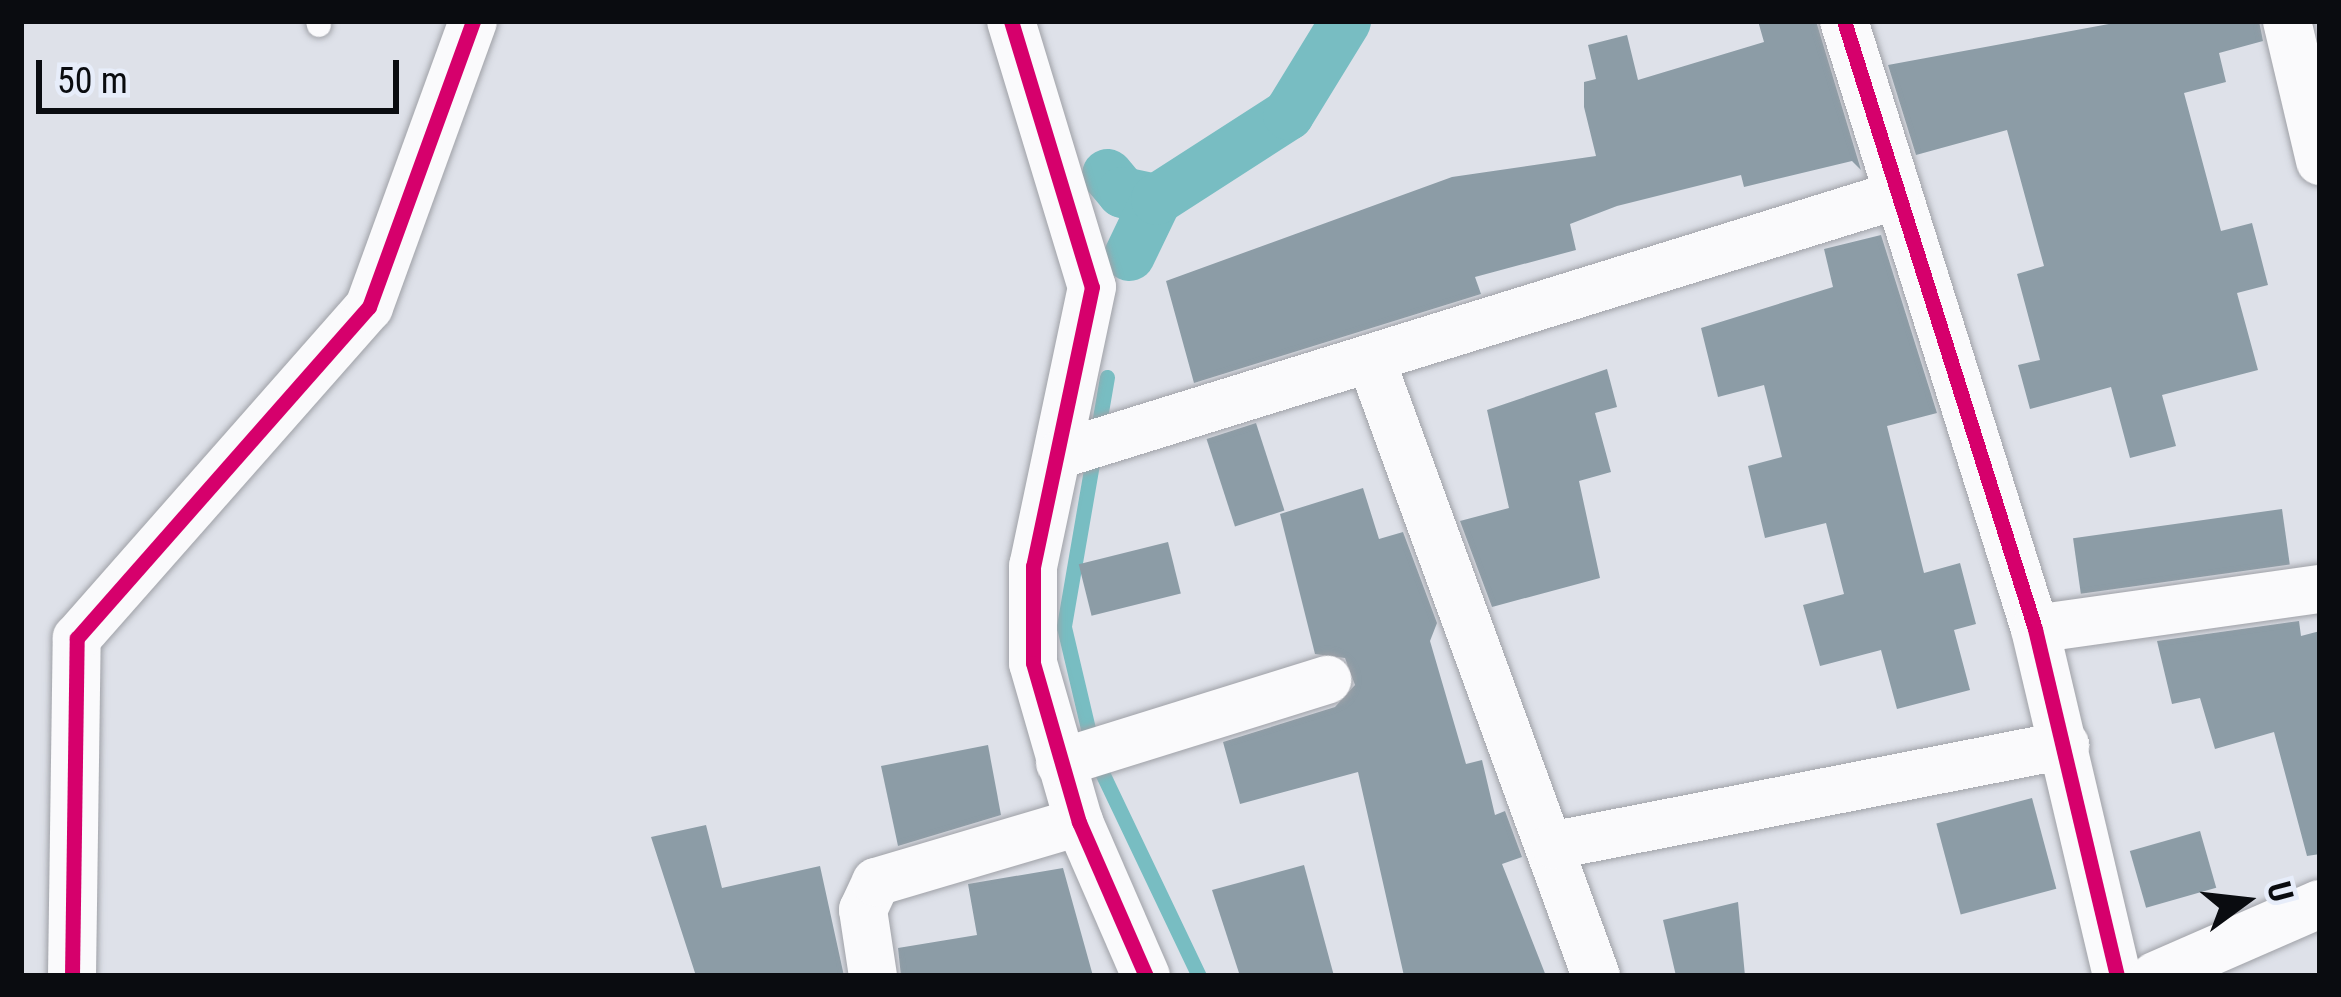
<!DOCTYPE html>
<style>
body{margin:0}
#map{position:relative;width:2341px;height:997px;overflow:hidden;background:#dee1e9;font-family:"Roboto Condensed",sans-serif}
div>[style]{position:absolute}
.stream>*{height:15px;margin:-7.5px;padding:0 7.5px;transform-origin:7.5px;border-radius:7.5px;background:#78bdc2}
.canal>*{height:51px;margin:-25.5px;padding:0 25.5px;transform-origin:25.5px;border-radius:25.5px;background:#78bdc2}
.building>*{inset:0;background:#8c9ca6;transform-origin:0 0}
.roads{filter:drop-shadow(0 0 3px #9fa1a7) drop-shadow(0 0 3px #9fa1a7)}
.lane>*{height:24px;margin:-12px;padding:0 12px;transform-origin:12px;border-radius:12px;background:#fafafc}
.street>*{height:48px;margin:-24px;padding:0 24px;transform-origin:24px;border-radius:24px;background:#fafafc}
.cycleway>*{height:15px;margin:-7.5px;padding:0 7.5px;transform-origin:7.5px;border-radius:7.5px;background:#d6006c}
span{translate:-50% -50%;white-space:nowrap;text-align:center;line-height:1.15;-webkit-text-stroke:10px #e7edfa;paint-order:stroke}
.frame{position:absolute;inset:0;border:24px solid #0a0c10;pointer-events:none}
.north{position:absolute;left:2185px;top:841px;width:120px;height:120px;-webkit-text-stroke:9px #e7edfa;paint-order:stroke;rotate:75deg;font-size:33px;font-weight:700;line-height:48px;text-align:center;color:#0a0c10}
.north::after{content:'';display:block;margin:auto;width:42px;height:54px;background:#0a0c10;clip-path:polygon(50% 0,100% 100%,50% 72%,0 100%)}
.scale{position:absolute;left:36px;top:60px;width:363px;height:54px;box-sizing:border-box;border:6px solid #0a0c10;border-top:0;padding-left:15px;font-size:36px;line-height:42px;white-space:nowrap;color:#0a0c10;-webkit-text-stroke:9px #e7edfa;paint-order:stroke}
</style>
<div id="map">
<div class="stream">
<div style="left:1107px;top:377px;width:254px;rotate:99.8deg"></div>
<div style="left:1064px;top:627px;width:135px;rotate:76.7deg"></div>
<div style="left:1095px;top:758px;width:242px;rotate:64.5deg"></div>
</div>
<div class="canal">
<div style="left:1107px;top:174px;width:23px;rotate:50deg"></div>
<div style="left:1122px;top:192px;width:35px;rotate:12deg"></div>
<div style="left:1129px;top:255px;width:62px;rotate:-64.3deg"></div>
<div style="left:1156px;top:199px;width:157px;rotate:-32.8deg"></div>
<div style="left:1288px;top:114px;width:109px;rotate:-58.5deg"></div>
</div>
<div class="building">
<div style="clip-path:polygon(1758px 21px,1816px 21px,1861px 170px,1852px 161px,1744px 187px,1741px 175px,1617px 206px,1570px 224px,1576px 250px,1475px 277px,1481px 294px,1194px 383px,1166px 281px,1452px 177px,1596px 156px,1584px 107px,1584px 82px,1596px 79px,1588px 45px,1627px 35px,1638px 80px,1764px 42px)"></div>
<div style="clip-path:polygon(2125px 21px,2259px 21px,2263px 41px,2219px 53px,2226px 82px,2184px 93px,2221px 231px,2252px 223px,2268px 285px,2237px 293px,2258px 370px,2162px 395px,2176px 446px,2130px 458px,2111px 387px,2030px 409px,2018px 365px,2040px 360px,2017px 274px,2044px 266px,2007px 130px,1916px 155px,1888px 65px)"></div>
<div style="clip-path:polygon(1881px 235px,1937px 413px,1887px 426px,1924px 573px,1960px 563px,1976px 624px,1954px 630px,1970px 690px,1897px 709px,1881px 650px,1820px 666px,1803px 605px,1844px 594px,1826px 523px,1765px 538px,1748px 466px,1782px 457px,1764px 385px,1718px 397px,1701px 328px,1833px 287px,1824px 249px)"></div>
<div style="clip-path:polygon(1607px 369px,1617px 407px,1595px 413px,1611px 472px,1579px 481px,1600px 578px,1492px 607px,1460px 521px,1509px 508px,1487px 410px)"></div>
<div style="left:1256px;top:423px;width:92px;height:52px;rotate:72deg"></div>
<div style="clip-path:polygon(1363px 488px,1379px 539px,1403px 532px,1437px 623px,1430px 641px,1466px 764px,1482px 760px,1495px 815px,1505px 811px,1522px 857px,1502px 864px,1546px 976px,1404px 976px,1358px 772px,1240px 804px,1223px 742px,1335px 707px,1355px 685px,1345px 658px,1315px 654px,1280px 514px)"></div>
<div style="left:2282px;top:509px;width:56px;height:211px;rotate:82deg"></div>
<div style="left:1168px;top:542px;width:53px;height:92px;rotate:76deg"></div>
<div style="clip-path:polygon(2299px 621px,2301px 636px,2320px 631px,2320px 854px,2307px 856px,2274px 732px,2215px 749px,2200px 698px,2172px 704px,2157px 641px)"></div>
<div style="clip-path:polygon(988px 745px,1001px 815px,898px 846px,881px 766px)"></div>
<div style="left:2032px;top:798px;width:94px;height:99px;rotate:75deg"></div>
<div style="clip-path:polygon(706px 825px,722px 888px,820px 866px,844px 976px,696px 976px,651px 837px)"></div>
<div style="left:2200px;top:831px;width:59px;height:73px;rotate:74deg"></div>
<div style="clip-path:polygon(1304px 865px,1334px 976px,1240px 976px,1212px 890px)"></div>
<div style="clip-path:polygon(1063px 868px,1093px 976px,901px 976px,898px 948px,977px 935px,968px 884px)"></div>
<div style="clip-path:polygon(1738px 902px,1745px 976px,1676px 976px,1663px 920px)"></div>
</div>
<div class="roads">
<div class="lane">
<div style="left:318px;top:21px;width:4px;rotate:76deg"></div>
</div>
<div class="street">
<div style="left:1011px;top:21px;width:278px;rotate:73.1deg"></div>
<div style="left:1092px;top:287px;width:285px;rotate:101.9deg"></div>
<div style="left:1033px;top:566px;width:97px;rotate:90deg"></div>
<div style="left:1033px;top:663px;width:166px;rotate:73.9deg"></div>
<div style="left:1079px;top:822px;width:168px;rotate:66.5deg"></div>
<div style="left:1844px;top:21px;width:637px;rotate:72.56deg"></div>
<div style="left:2035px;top:629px;width:357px;rotate:76.7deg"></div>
<div style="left:2287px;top:21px;width:144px;rotate:76.7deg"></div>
<div style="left:1371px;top:360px;width:656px;rotate:69.93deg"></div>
<div style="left:1061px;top:454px;width:872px;rotate:-17.21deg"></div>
<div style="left:2035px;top:629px;width:288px;rotate:-8deg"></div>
<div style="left:1060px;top:763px;width:280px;rotate:-17.3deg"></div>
<div style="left:1555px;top:845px;width:520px;rotate:-11.09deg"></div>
<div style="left:72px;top:976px;width:338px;rotate:-89.2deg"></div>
<div style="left:77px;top:638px;width:441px;rotate:-48.6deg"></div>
<div style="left:369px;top:307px;width:304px;rotate:-70deg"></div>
<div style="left:873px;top:976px;width:67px;rotate:-98.6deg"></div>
<div style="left:863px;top:910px;width:31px;rotate:-65deg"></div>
<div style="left:876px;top:882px;width:212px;rotate:-16.5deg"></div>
<div style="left:2155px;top:976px;width:180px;rotate:-23.6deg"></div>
</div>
</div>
<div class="cycleway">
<div style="left:1011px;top:21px;width:278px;rotate:73.1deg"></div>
<div style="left:1092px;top:287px;width:285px;rotate:101.9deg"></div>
<div style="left:1033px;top:566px;width:97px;rotate:90deg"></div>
<div style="left:1033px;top:663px;width:166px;rotate:73.9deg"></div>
<div style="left:1079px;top:822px;width:168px;rotate:66.5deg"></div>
<div style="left:1844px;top:21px;width:637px;rotate:72.56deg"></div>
<div style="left:2035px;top:629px;width:357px;rotate:76.7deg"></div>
<div style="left:72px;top:976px;width:338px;rotate:-89.2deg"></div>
<div style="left:77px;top:638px;width:441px;rotate:-48.6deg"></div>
<div style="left:369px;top:307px;width:304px;rotate:-70deg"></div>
</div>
<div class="frame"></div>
<div class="north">U</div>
<div class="scale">50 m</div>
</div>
